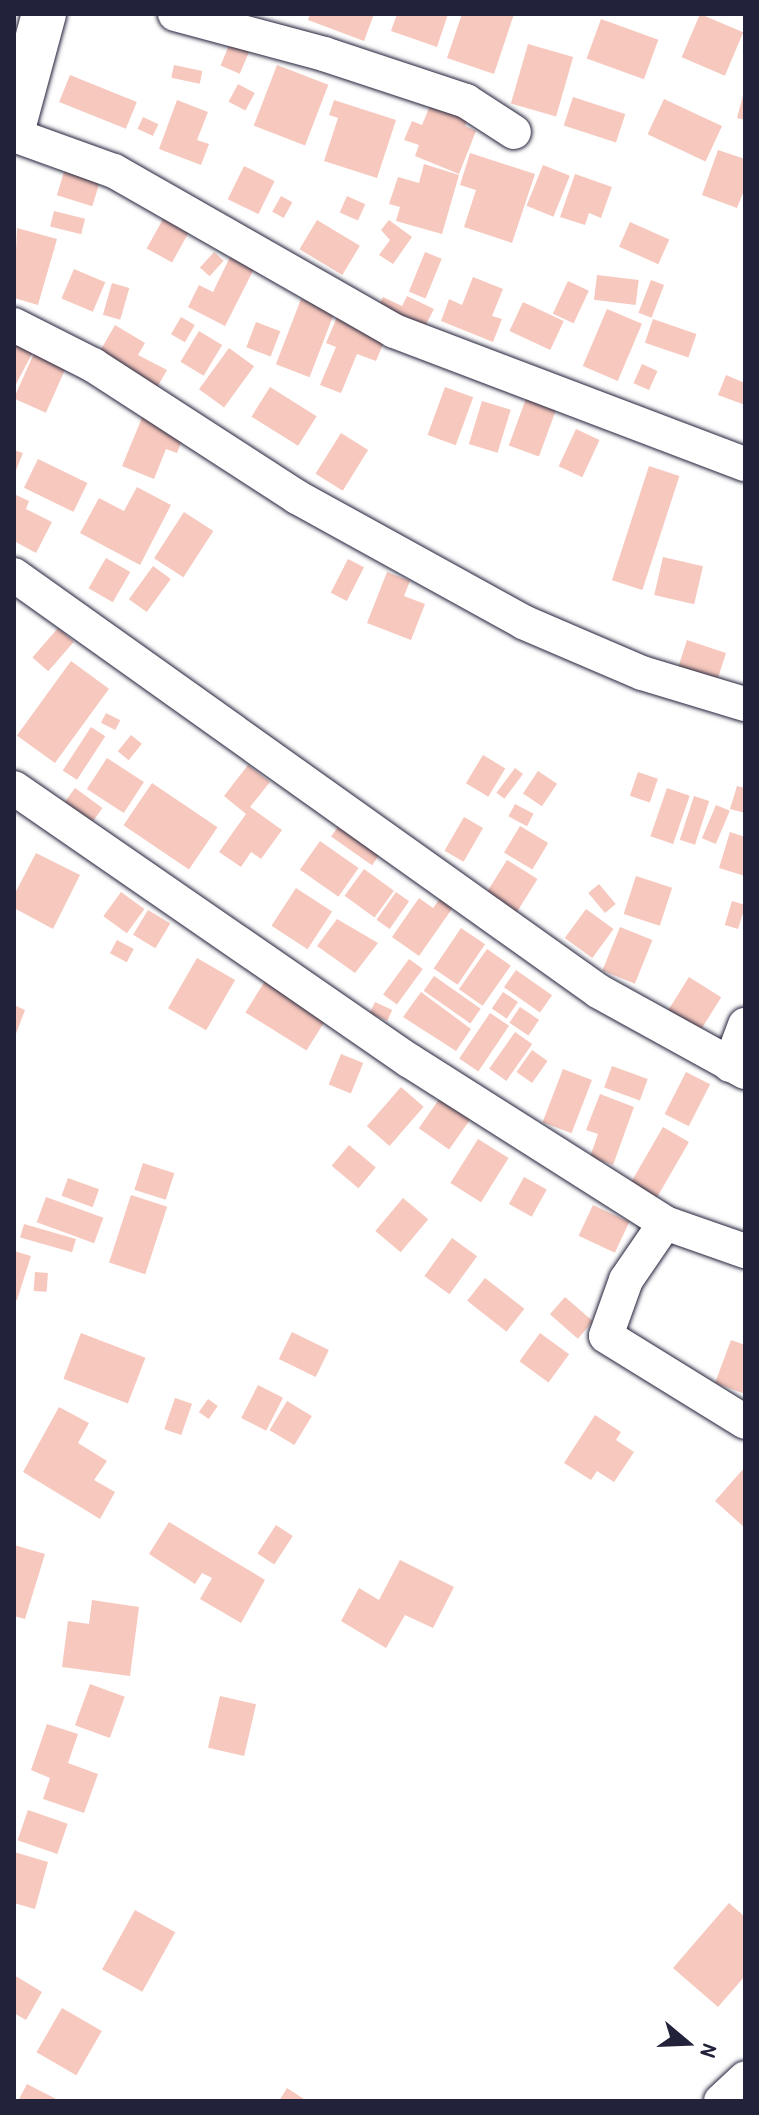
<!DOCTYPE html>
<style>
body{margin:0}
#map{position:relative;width:759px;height:2115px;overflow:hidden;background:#fff;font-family:"Patrick Hand",sans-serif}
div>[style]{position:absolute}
.building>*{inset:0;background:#f7c8bd;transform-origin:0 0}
.roads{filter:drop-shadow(0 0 2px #22223b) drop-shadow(0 0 2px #22223b)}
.street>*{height:34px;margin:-17px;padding:0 17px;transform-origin:17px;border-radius:17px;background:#fff}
.secondary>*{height:44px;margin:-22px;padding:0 22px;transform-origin:22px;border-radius:22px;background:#fff}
span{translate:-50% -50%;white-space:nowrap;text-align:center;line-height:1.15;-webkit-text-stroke:8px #fff;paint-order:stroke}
.frame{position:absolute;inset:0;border:16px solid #22223b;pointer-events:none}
.north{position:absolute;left:647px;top:2003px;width:80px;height:80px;-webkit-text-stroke:6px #fff;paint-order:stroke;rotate:109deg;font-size:22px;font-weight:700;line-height:32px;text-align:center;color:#22223b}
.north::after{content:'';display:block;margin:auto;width:28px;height:36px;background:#22223b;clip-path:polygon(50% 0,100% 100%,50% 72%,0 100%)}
</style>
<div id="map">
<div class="building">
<div style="clip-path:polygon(310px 14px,374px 14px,364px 41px,308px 20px)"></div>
<div style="clip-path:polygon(397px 14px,448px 14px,437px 47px,391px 31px)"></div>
<div style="clip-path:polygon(462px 14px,514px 14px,494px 74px,447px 58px)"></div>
<div style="left:700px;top:14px;width:47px;height:47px;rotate:23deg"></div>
<div style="left:601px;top:19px;width:61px;height:42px;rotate:20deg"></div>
<div style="left:233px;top:36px;width:21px;height:32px;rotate:23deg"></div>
<div style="left:528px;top:44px;width:47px;height:62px;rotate:16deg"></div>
<div style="left:174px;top:65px;width:29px;height:13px;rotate:12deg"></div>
<div style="left:277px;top:65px;width:55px;height:65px;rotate:21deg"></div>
<div style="left:70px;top:75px;width:72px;height:29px;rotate:22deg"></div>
<div style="left:238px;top:84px;width:19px;height:20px;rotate:28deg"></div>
<div style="clip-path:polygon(744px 92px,745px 92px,745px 120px,737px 118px)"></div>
<div style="left:573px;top:97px;width:55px;height:30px;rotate:18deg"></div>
<div style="left:664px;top:99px;width:64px;height:39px;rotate:25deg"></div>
<div style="clip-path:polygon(177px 100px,208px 112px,197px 140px,209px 144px,201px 165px,159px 149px)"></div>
<div style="clip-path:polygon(334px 100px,396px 120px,377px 178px,324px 161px,338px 118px,329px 115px)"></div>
<div style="clip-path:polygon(432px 101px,469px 116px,465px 126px,476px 131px,459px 174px,415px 156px,419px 145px,404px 140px,412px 121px,422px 125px)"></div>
<div style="left:143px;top:117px;width:17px;height:13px;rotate:25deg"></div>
<div style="clip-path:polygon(718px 150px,745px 159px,745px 188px,737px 208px,702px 195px)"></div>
<div style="clip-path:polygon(470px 153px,535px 174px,512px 243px,464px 227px,476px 190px,460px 185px)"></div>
<div style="left:68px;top:159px;width:37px;height:38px;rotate:17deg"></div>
<div style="clip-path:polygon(424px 164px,459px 175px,442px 234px,396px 221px,400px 207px,389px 204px,398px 177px,419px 183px)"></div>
<div style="left:543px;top:165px;width:29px;height:44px;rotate:22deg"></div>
<div style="left:244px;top:166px;width:34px;height:37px;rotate:26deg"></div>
<div style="clip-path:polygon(575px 174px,612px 187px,601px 218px,589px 213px,585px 225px,560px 217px)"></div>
<div style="left:281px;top:196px;width:13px;height:18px;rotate:29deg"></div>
<div style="left:347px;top:196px;width:20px;height:18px;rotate:24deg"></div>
<div style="left:168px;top:210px;width:29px;height:44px;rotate:29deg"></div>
<div style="left:54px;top:211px;width:32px;height:16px;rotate:14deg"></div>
<div style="left:317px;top:220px;width:50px;height:34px;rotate:31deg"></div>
<div style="clip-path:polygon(389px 220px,412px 237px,393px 264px,379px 255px,390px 240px,381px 230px)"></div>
<div style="left:630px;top:222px;width:43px;height:27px;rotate:24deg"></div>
<div style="clip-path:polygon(17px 228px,57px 239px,38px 305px,14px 298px)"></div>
<div style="clip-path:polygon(233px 251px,257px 263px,225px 326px,188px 307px,199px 285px,213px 292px)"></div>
<div style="left:214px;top:252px;width:13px;height:21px;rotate:42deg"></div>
<div style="left:425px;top:252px;width:18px;height:43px;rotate:22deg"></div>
<div style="left:74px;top:269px;width:34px;height:32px;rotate:23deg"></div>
<div style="left:597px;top:275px;width:42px;height:25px;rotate:7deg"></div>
<div style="clip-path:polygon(473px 277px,503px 289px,492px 316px,502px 319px,493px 342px,441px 321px,449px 299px,462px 305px)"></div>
<div style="left:651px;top:280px;width:14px;height:35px;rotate:21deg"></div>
<div style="left:568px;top:281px;width:23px;height:36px;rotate:25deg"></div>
<div style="left:112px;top:283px;width:18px;height:33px;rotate:16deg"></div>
<div style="clip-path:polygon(407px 296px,434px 309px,422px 332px,377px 308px,383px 297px,402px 306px)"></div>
<div style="left:301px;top:299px;width:36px;height:70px;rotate:21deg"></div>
<div style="left:523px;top:302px;width:45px;height:32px;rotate:25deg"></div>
<div style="left:607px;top:309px;width:38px;height:62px;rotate:23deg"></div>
<div style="clip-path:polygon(340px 310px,389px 330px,376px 361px,357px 354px,341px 393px,320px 385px,336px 347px,326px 343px)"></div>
<div style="left:181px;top:317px;width:16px;height:20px;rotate:30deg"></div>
<div style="left:653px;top:319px;width:46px;height:25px;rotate:19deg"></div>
<div style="left:256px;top:322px;width:26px;height:27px;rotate:21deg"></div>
<div style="clip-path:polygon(115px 325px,145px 343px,138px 355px,167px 370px,155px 391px,96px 358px)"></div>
<div style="left:199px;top:331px;width:27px;height:36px;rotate:31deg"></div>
<div style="clip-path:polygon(14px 340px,34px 350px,14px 388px)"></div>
<div style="left:229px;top:348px;width:31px;height:51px;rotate:36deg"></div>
<div style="left:35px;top:351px;width:35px;height:52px;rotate:24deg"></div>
<div style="left:642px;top:364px;width:17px;height:21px;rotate:24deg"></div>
<div style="clip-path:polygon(726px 375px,745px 383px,745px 405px,718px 395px)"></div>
<div style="left:270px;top:387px;width:55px;height:35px;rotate:32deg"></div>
<div style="left:445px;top:387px;width:30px;height:51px;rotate:20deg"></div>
<div style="left:528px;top:393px;width:32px;height:56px;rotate:20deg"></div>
<div style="left:482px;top:401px;width:30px;height:45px;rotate:17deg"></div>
<div style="clip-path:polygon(144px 413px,186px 430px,177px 453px,166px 449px,154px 479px,122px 466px)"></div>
<div style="left:576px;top:429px;width:26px;height:41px;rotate:25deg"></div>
<div style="left:341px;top:433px;width:32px;height:48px;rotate:32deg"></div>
<div style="clip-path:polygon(14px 450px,23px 453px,14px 475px)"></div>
<div style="left:38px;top:459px;width:55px;height:32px;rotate:26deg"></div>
<div style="left:649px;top:466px;width:32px;height:120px;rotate:18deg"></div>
<div style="clip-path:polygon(137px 487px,171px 505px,140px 565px,80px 533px,99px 498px,124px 511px)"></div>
<div style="clip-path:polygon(14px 494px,29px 501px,26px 509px,52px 522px,36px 553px,14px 541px)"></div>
<div style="left:184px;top:512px;width:35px;height:55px;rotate:33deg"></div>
<div style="left:663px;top:557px;width:41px;height:39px;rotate:13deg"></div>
<div style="left:106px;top:558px;width:28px;height:35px;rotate:30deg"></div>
<div style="left:348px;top:559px;width:18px;height:38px;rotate:27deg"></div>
<div style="left:153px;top:566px;width:22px;height:41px;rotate:36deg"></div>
<div style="clip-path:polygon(387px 572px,410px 581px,404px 596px,425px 604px,411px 640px,367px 623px)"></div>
<div style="left:58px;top:628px;width:21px;height:39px;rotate:41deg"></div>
<div style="clip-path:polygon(687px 640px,726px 653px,718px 678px,705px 674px,701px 685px,675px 677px)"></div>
<div style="left:71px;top:661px;width:47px;height:92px;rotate:36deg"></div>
<div style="left:106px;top:713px;width:16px;height:11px;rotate:27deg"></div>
<div style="left:91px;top:727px;width:17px;height:52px;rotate:33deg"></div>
<div style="left:131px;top:735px;width:14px;height:21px;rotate:39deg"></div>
<div style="left:483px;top:755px;width:26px;height:33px;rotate:31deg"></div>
<div style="left:107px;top:758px;width:44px;height:37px;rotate:33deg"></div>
<div style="clip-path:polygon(248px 765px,270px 782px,250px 807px,282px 830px,261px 859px,251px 852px,241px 867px,219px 852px,246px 814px,224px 796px)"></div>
<div style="left:515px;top:768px;width:10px;height:31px;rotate:37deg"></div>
<div style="left:538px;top:771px;width:23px;height:27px;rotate:34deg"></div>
<div style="left:638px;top:772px;width:21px;height:25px;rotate:19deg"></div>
<div style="left:152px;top:783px;width:79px;height:51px;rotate:34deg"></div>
<div style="clip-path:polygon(737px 786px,745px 788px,745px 813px,730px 809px)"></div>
<div style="left:75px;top:788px;width:34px;height:17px;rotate:36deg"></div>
<div style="left:667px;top:788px;width:24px;height:51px;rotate:19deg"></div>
<div style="left:694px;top:796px;width:16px;height:46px;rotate:18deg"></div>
<div style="left:515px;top:804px;width:21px;height:14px;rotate:28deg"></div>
<div style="left:716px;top:805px;width:15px;height:36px;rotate:23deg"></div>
<div style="left:464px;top:817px;width:22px;height:39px;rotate:30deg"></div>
<div style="left:342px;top:821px;width:50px;height:19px;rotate:35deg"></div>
<div style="left:520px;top:826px;width:33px;height:31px;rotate:31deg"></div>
<div style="clip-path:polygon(730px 832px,745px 837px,745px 876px,719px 868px)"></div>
<div style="left:320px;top:841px;width:47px;height:35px;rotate:35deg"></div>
<div style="clip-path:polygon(36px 853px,80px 875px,53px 929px,14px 908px,14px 895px)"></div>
<div style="left:507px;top:860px;width:36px;height:41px;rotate:32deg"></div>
<div style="left:364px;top:869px;width:37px;height:33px;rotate:36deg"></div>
<div style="left:636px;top:876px;width:38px;height:40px;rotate:18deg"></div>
<div style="left:599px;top:884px;width:26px;height:14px;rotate:50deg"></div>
<div style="left:296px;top:888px;width:43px;height:45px;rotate:33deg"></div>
<div style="left:121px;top:892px;width:29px;height:30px;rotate:36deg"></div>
<div style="left:396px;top:892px;width:16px;height:34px;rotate:35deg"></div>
<div style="clip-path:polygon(441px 897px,454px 906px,419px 956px,392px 937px,419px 898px,433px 908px)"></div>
<div style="left:732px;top:901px;width:14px;height:25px;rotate:17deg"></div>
<div style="left:586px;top:909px;width:34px;height:36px;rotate:36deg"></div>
<div style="left:148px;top:910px;width:26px;height:29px;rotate:31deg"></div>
<div style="clip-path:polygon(337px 919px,378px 943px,355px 973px,317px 946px)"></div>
<div style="left:620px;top:927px;width:35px;height:47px;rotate:22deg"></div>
<div style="left:461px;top:928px;width:29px;height:49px;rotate:34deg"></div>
<div style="left:117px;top:940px;width:19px;height:15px;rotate:28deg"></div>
<div style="left:487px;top:949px;width:29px;height:49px;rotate:35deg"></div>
<div style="left:197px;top:958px;width:44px;height:58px;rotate:30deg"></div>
<div style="left:409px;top:959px;width:17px;height:44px;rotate:36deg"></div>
<div style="left:516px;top:970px;width:44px;height:21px;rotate:35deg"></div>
<div style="left:434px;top:976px;width:57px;height:18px;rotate:35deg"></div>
<div style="left:689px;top:977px;width:38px;height:41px;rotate:32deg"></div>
<div style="left:265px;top:981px;width:72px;height:37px;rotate:32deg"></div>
<div style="clip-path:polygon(421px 992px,471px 1029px,456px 1051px,403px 1017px)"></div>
<div style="left:503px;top:992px;width:18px;height:20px;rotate:34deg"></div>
<div style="left:375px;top:1002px;width:19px;height:12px;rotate:25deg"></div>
<div style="clip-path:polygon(14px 1005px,25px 1010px,14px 1039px)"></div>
<div style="left:520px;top:1007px;width:23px;height:19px;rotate:34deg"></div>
<div style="left:490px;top:1013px;width:23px;height:55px;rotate:34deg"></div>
<div style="left:515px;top:1032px;width:21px;height:45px;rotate:35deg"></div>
<div style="left:532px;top:1050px;width:19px;height:27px;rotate:35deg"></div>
<div style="left:341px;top:1054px;width:24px;height:33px;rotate:22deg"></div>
<div style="left:612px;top:1066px;width:38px;height:23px;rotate:20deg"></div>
<div style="left:563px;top:1069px;width:31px;height:57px;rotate:21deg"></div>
<div style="left:686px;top:1072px;width:27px;height:47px;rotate:27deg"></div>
<div style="left:401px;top:1087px;width:30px;height:52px;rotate:41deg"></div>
<div style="clip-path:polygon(600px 1094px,634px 1107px,613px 1165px,590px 1157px,598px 1134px,586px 1130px)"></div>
<div style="left:440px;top:1098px;width:37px;height:37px;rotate:35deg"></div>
<div style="left:663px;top:1127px;width:30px;height:65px;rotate:30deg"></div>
<div style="left:478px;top:1139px;width:36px;height:52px;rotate:32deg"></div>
<div style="left:349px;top:1145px;width:35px;height:27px;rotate:40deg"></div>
<div style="left:143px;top:1163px;width:33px;height:28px;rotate:18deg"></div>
<div style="left:524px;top:1177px;width:26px;height:31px;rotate:29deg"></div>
<div style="left:68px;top:1178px;width:33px;height:19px;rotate:20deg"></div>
<div style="left:131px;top:1195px;width:38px;height:71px;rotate:18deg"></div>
<div style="left:46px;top:1197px;width:61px;height:27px;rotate:20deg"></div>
<div style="left:403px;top:1198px;width:33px;height:43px;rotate:40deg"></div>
<div style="left:593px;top:1205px;width:40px;height:34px;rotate:25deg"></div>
<div style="left:24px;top:1224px;width:54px;height:14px;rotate:16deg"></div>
<div style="left:452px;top:1238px;width:31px;height:47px;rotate:36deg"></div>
<div style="clip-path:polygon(14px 1251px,31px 1256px,17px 1300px,14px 1300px)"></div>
<div style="left:35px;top:1272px;width:13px;height:19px;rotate:4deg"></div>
<div style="left:485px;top:1278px;width:50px;height:29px;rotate:38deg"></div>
<div style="left:565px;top:1297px;width:37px;height:23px;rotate:41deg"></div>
<div style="left:292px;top:1332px;width:41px;height:30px;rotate:26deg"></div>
<div style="left:81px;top:1333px;width:69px;height:49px;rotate:21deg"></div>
<div style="left:540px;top:1333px;width:36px;height:35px;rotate:36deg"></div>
<div style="clip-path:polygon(731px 1340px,745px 1345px,745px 1394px,715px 1383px)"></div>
<div style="left:258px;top:1385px;width:28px;height:37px;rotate:27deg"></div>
<div style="left:175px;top:1398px;width:18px;height:33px;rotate:19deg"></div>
<div style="left:208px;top:1399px;width:12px;height:16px;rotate:35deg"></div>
<div style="left:287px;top:1401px;width:29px;height:34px;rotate:31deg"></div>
<div style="clip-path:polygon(59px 1407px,89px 1423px,78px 1443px,107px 1461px,94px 1480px,115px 1492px,100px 1519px,23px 1472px)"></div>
<div style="clip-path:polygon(595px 1415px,621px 1432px,616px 1440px,634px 1452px,614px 1482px,597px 1471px,591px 1480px,564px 1463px)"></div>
<div style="clip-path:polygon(745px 1467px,745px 1528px,715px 1501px)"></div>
<div style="clip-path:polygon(169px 1522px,265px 1580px,241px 1623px,200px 1599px,212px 1578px,202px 1573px,195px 1584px,149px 1554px)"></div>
<div style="left:276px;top:1525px;width:20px;height:34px;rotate:33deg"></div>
<div style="clip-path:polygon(14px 1545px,45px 1554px,25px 1619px,14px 1616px)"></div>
<div style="clip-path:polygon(400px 1560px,454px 1587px,433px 1628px,405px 1615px,386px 1648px,341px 1621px,359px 1588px,379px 1600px)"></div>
<div style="clip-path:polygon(92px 1600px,139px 1607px,130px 1676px,62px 1667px,68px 1621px,89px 1624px)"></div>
<div style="left:90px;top:1684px;width:37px;height:44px;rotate:20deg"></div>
<div style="left:220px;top:1696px;width:37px;height:53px;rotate:13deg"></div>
<div style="clip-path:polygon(47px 1724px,78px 1734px,68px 1763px,98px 1774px,84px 1813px,43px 1799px,50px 1778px,31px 1770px)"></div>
<div style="left:28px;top:1810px;width:42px;height:32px;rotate:19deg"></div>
<div style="clip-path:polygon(14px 1852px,48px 1862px,35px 1909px,14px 1903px)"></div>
<div style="clip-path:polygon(729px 1903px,745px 1917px,745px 1976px,718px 2007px,673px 1968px)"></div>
<div style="left:135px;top:1910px;width:46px;height:68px;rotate:29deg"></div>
<div style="clip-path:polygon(14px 1975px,42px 1992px,26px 2020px,14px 2013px)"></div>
<div style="left:62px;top:2008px;width:46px;height:51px;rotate:30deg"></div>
<div style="clip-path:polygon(27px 2084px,60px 2101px,18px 2101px)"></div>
<div style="clip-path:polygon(287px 2088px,307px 2101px,279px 2101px)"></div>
</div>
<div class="roads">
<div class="street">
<div style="left:175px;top:14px;width:154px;rotate:15deg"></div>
<div style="left:324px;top:54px;width:150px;rotate:18.3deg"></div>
<div style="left:466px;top:101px;width:57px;rotate:32.9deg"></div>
<div style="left:14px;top:135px;width:106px;rotate:19.8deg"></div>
<div style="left:114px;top:171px;width:322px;rotate:29.7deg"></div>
<div style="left:394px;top:331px;width:375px;rotate:20.8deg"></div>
<div style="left:14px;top:325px;width:89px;rotate:26.9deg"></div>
<div style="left:93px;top:365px;width:243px;rotate:32.9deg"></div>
<div style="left:297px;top:497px;width:258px;rotate:28.9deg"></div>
<div style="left:523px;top:622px;width:129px;rotate:23.2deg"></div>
<div style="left:642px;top:673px;width:108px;rotate:16.8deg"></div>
<div style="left:14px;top:575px;width:717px;rotate:35.46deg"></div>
<div style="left:598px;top:991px;width:168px;rotate:28.9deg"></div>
<div style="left:14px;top:788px;width:481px;rotate:34.6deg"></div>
<div style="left:410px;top:1061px;width:302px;rotate:32.4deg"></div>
<div style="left:665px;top:1223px;width:85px;rotate:19.3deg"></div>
<div style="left:730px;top:1065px;width:43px;rotate:-69.4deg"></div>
<div style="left:665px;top:1223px;width:69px;rotate:124.4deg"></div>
<div style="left:626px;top:1280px;width:59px;rotate:109.7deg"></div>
<div style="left:606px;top:1336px;width:163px;rotate:31.7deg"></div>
<div style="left:721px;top:2101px;width:33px;rotate:-43deg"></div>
</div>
<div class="secondary">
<div style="left:14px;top:125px;width:115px;rotate:-74.9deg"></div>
</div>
</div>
<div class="frame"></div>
<div class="north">N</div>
</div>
